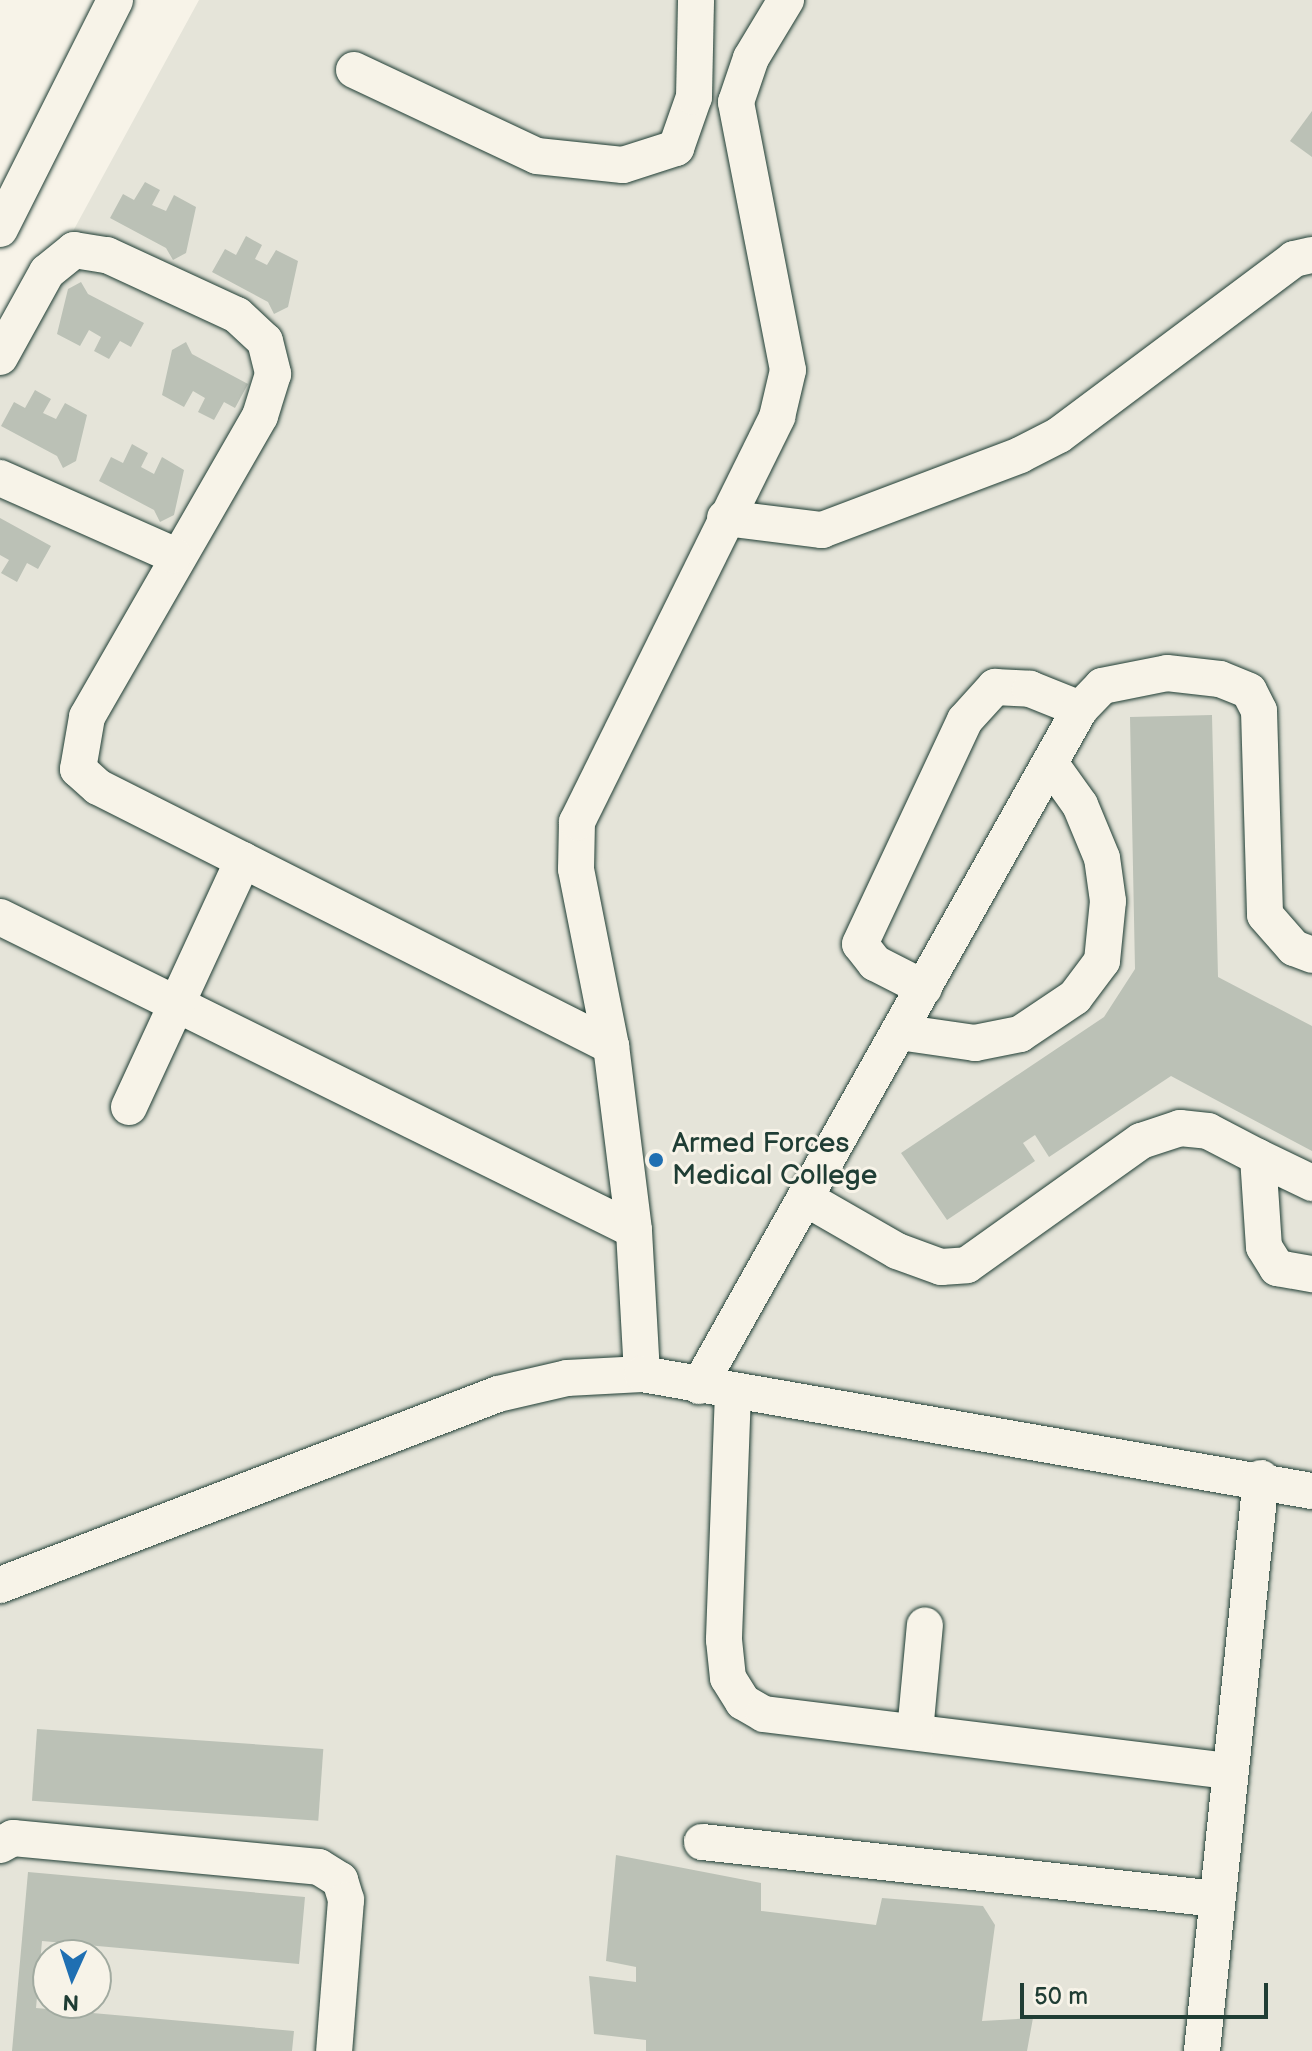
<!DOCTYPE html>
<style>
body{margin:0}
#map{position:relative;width:1312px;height:2051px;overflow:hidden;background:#f7f3e8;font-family:"Balsamiq Sans",sans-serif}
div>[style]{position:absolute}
.built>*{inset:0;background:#e5e4d9}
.building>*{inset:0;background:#bbc1b6;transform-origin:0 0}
.roads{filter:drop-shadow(0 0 2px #1f3d34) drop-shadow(0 0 2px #1f3d34)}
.minor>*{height:36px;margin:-18px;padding:0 18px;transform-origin:18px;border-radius:18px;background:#f7f3e8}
.dots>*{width:22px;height:22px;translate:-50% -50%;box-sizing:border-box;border:4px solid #f7f3e8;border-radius:50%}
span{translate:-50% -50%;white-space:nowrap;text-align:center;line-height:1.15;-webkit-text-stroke:6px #f7f3e8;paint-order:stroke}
.poi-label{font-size:28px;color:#1f3d34}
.left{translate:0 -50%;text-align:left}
.north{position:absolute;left:32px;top:1939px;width:80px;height:80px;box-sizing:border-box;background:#f7f3e8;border:2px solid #a1aaa0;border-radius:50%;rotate:183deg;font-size:22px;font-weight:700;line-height:32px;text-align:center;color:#1f3d34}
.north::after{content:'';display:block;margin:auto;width:28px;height:36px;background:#1f6fb2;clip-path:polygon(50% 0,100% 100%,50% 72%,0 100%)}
.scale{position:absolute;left:1020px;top:1983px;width:248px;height:36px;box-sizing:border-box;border:4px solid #1f3d34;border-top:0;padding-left:10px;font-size:24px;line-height:28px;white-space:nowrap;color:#1f3d34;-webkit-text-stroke:6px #f7f3e8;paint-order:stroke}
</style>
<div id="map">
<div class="built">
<div style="clip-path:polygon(evenodd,199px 0,1312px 0,1312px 2051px,0 2051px,0 365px,199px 0,48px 1955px,96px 1955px,96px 2003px,48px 2003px,48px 1955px)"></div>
</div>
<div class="building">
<div style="clip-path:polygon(1312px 111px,1312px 157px,1290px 141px)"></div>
<div style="clip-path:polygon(145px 182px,160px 190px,152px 205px,166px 211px,174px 195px,196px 207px,186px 253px,173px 260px,166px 248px,110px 218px,123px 194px,134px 200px)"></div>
<div style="clip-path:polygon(246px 236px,262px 245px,255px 259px,267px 265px,276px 250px,298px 261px,288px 307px,274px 314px,268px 302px,212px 272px,225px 249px,236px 255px)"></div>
<div style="clip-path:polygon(81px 282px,88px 294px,144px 323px,131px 347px,120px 341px,109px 359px,94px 351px,101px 337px,89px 330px,80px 346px,57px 334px,68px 289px)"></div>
<div style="clip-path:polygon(186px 342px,192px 354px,248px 384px,235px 408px,224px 402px,214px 420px,198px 412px,205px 398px,193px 391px,184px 407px,162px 395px,172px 350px)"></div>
<div style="clip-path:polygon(35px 390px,51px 399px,43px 413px,56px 419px,65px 403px,87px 415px,76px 461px,63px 468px,57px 456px,1px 426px,14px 402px,25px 408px)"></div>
<div style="clip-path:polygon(132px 444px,148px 453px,141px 467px,154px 474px,162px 457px,184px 470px,174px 515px,160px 522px,154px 510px,99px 481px,111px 457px,123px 463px)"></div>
<div style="clip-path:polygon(0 518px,51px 546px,38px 569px,27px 563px,17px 582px,1px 573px,9px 560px,0 555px)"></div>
<div style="clip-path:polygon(1212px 715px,1218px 977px,1312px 1026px,1312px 1151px,1171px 1076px,1049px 1157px,1035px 1135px,1023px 1143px,1035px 1161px,947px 1220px,901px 1153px,1104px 1017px,1135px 969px,1130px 717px)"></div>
<div style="left:37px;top:1729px;width:287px;height:72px;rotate:4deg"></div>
<div style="clip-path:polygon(616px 1855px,761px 1883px,761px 1911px,876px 1925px,882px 1898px,983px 1906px,995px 1925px,982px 2021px,1033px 2018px,1027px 2051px,646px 2051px,646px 2040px,594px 2034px,589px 1976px,636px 1982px,636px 1967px,606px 1961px)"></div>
<div style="clip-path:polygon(28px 1872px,305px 1897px,299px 1964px,42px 1941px,36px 2008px,294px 2031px,292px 2051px,12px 2051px)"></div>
</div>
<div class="roads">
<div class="minor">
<div style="left:354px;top:70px;width:202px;rotate:25.2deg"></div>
<div style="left:537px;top:156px;width:86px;rotate:6deg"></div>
<div style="left:623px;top:165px;width:56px;rotate:-17.8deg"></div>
<div style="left:676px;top:148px;width:54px;rotate:-70.6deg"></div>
<div style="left:694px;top:97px;width:97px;rotate:-88.8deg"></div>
<div style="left:0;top:229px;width:256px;rotate:-63.3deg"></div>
<div style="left:0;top:357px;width:97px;rotate:-61.1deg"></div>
<div style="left:47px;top:272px;width:35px;rotate:-39deg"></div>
<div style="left:74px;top:250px;width:33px;rotate:9deg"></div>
<div style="left:107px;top:255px;width:143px;rotate:24.8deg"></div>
<div style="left:237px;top:315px;width:38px;rotate:43deg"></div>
<div style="left:265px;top:341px;width:34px;rotate:76deg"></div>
<div style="left:273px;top:374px;width:44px;rotate:107.2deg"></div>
<div style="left:260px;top:416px;width:347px;rotate:119.9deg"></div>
<div style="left:87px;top:717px;width:53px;rotate:99.8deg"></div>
<div style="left:78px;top:769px;width:27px;rotate:42deg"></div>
<div style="left:98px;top:787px;width:575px;rotate:26.79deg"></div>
<div style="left:0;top:478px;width:190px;rotate:23.9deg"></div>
<div style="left:725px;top:518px;width:98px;rotate:7.1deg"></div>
<div style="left:822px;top:530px;width:212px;rotate:-20.7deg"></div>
<div style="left:1020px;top:455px;width:44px;rotate:-27.1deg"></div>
<div style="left:1059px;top:435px;width:294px;rotate:-36.8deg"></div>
<div style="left:1294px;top:259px;width:18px;rotate:-13deg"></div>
<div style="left:0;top:917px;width:707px;rotate:26.28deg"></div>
<div style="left:924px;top:988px;width:55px;rotate:-153deg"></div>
<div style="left:875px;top:963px;width:24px;rotate:-128deg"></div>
<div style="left:860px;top:944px;width:247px;rotate:-64.9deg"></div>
<div style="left:965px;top:720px;width:45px;rotate:-47.7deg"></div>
<div style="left:995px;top:687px;width:35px;rotate:3deg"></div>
<div style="left:1030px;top:689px;width:54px;rotate:21.8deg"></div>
<div style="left:899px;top:1032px;width:77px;rotate:8.2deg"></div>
<div style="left:975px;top:1043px;width:46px;rotate:-11.3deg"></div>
<div style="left:1020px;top:1034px;width:66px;rotate:-33.9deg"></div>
<div style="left:1075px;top:997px;width:45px;rotate:-53.1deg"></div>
<div style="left:1102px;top:961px;width:60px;rotate:-84.3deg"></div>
<div style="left:1108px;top:901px;width:43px;rotate:-97.9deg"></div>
<div style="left:1102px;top:858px;width:57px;rotate:-112.5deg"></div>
<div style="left:1080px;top:805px;width:52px;rotate:-125.5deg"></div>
<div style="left:129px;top:1107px;width:272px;rotate:-65.2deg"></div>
<div style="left:1258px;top:1157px;width:60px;rotate:25.7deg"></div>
<div style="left:805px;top:1198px;width:106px;rotate:29.9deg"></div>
<div style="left:897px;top:1251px;width:47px;rotate:20deg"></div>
<div style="left:941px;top:1267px;width:26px;rotate:-4deg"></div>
<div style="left:967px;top:1265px;width:214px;rotate:-35.5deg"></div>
<div style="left:1141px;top:1141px;width:41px;rotate:-18.4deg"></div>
<div style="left:1180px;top:1128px;width:28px;rotate:6deg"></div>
<div style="left:1208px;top:1131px;width:56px;rotate:27.5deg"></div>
<div style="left:1258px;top:1157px;width:90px;rotate:86.2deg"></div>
<div style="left:1264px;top:1247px;width:25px;rotate:58deg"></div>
<div style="left:1277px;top:1268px;width:36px;rotate:10deg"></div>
<div style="left:642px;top:1374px;width:144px;rotate:-93.2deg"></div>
<div style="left:634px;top:1230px;width:185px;rotate:-97.1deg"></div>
<div style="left:611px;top:1046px;width:180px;rotate:-101.2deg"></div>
<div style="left:576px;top:869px;width:47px;rotate:-88.8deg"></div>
<div style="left:577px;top:822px;width:452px;rotate:-63.7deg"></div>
<div style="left:777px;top:417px;width:48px;rotate:-76.8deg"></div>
<div style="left:788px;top:370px;width:273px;rotate:-101deg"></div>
<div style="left:736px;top:102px;width:46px;rotate:-71.2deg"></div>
<div style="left:751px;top:58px;width:68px;rotate:-58.9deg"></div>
<div style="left:699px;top:1386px;width:777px;rotate:-60.63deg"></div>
<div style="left:1080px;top:709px;width:32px;rotate:-46deg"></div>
<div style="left:1102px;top:686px;width:66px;rotate:-11.3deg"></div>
<div style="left:1167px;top:673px;width:53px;rotate:6.5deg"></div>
<div style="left:1220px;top:679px;width:31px;rotate:22deg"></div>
<div style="left:1249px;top:691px;width:22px;rotate:63deg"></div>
<div style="left:1259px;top:711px;width:204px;rotate:88.3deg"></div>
<div style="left:1265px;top:915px;width:44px;rotate:48.7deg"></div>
<div style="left:1294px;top:948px;width:19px;rotate:21deg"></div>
<div style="left:733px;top:1392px;width:248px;rotate:92.1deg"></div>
<div style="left:724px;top:1640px;width:38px;rotate:84deg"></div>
<div style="left:728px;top:1678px;width:28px;rotate:58deg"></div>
<div style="left:743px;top:1702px;width:24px;rotate:30deg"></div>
<div style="left:764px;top:1714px;width:469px;rotate:7deg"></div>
<div style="left:0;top:1585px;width:533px;rotate:-20.98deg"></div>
<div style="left:498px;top:1394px;width:71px;rotate:-13.1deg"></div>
<div style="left:567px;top:1378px;width:75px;rotate:-3.1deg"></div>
<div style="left:642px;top:1374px;width:680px;rotate:9.91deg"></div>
<div style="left:915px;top:1732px;width:107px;rotate:-84.7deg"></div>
<div style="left:702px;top:1842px;width:518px;rotate:6.32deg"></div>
<div style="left:0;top:1845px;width:15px;rotate:-28deg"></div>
<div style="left:13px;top:1838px;width:307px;rotate:5.4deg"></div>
<div style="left:319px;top:1867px;width:25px;rotate:32deg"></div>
<div style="left:340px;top:1880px;width:21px;rotate:73deg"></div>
<div style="left:346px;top:1900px;width:151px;rotate:94.5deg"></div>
<div style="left:1202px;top:2051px;width:576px;rotate:-84.12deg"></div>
</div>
</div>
<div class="dots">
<div style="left:656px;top:1160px;background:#1f6fb2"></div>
</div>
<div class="poi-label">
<span class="left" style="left:672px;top:1160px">Armed Forces<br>Medical College</span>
</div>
<div class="north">N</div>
<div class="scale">50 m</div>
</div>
